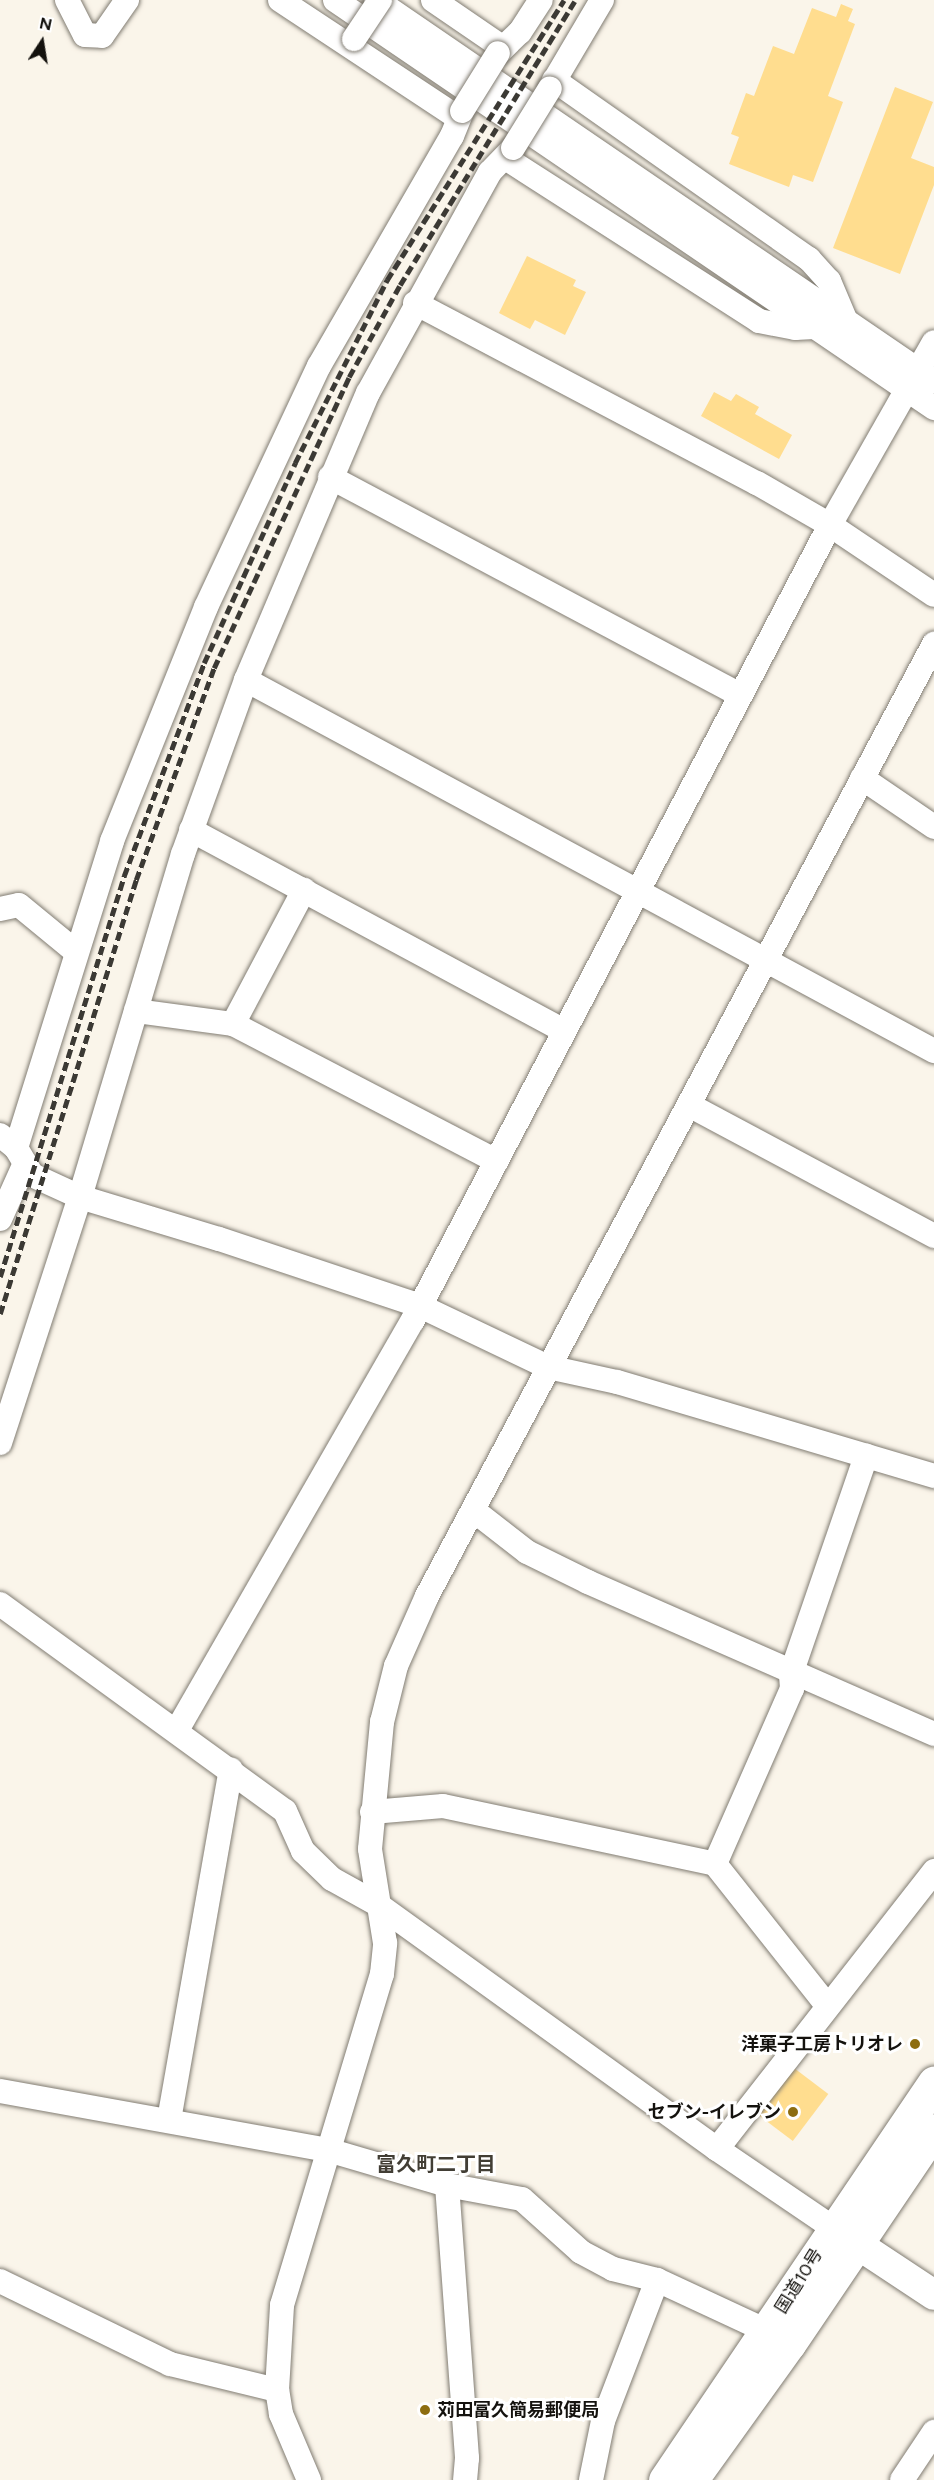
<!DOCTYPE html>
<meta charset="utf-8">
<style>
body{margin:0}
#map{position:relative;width:934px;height:2480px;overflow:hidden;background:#faf5ea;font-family:Figtree,"Noto Sans JP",sans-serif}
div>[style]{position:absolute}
.building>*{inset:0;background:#ffdd8f;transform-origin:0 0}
.roads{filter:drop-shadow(0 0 2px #817c72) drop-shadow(0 0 2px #817c72)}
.minor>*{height:24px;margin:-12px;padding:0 12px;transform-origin:12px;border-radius:12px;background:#fff}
.major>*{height:30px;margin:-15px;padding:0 15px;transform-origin:15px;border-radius:15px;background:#fff}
.highway>*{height:33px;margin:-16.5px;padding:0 16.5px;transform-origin:16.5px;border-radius:16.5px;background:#fff}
.rail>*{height:4.5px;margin-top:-2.25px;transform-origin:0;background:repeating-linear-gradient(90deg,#3b3934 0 9px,transparent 0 13.5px)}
.bridges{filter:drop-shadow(0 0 2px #817c72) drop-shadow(0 0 2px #817c72)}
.minor-bridge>*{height:24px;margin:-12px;padding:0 12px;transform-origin:12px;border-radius:12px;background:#fff}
.dots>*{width:16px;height:16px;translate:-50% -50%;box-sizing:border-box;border:3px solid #fff;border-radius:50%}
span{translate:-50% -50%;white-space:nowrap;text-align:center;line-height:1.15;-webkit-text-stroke:6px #fff;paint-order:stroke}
.poi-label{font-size:18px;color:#14120e;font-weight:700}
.right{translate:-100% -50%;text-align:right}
.left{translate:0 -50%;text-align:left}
.street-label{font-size:18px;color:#14120e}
.neighbourhood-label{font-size:20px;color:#423e35;font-weight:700}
.north{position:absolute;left:12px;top:12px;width:60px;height:60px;-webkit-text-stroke:4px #fff;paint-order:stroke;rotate:12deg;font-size:16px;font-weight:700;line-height:24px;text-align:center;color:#14120e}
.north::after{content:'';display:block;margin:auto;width:21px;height:27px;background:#14120e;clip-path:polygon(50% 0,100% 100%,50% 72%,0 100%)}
</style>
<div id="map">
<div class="building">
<div style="clip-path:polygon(841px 4px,853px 9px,848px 21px,855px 24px,828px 96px,843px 102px,813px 182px,793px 175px,789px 187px,729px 164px,739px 137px,731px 134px,746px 93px,754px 96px,773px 46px,794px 54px,812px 8px,836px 17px)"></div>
<div style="clip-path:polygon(895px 87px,933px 102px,911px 158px,934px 167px,934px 185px,900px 274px,833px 248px)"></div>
<div style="clip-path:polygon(527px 256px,576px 280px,573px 286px,586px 292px,565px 335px,535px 320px,530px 329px,499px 313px)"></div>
<div style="clip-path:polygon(714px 392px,731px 401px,736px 394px,759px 407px,755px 414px,792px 435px,779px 459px,701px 416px)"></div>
<div style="left:794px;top:2068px;width:43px;height:59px;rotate:37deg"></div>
</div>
<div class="roads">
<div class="minor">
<div style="left:67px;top:0;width:39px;rotate:63deg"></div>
<div style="left:85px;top:35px;width:17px;rotate:3deg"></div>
<div style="left:102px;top:36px;width:44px;rotate:-55.2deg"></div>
<div style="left:280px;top:0;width:214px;rotate:33.5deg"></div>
<div style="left:335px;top:0;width:725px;rotate:34.26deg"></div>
<div style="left:376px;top:0;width:676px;rotate:34.33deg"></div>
<div style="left:433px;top:0;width:85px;rotate:34.4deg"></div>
<div style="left:498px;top:53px;width:30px;rotate:-44deg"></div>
<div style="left:520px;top:32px;width:38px;rotate:-57deg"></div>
<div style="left:554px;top:80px;width:312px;rotate:35.1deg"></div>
<div style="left:809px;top:259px;width:30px;rotate:48deg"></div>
<div style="left:829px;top:281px;width:43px;rotate:67deg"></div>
<div style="left:550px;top:88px;width:102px;rotate:-59.4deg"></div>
<div style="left:507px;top:159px;width:300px;rotate:32.7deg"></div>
<div style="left:759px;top:321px;width:37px;rotate:11deg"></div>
<div style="left:795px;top:328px;width:19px;rotate:-3deg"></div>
<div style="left:415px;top:303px;width:386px;rotate:27.8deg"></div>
<div style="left:757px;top:483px;width:84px;rotate:29.9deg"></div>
<div style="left:830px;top:525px;width:125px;rotate:33.9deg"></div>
<div style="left:330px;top:477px;width:464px;rotate:28deg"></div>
<div style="left:246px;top:680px;width:782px;rotate:28.34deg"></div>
<div style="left:862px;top:778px;width:87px;rotate:34.2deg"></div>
<div style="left:191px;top:830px;width:424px;rotate:28.3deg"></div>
<div style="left:0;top:909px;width:19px;rotate:-12deg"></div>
<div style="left:19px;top:905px;width:72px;rotate:39.4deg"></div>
<div style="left:136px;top:1011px;width:98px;rotate:7.6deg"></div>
<div style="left:233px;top:1024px;width:297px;rotate:27.5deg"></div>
<div style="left:233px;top:1024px;width:152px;rotate:-62.1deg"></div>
<div style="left:689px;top:1105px;width:278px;rotate:28.1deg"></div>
<div style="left:0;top:1135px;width:21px;rotate:39deg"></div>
<div style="left:16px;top:1148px;width:31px;rotate:59deg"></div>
<div style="left:32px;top:1175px;width:53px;rotate:24.6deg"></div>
<div style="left:80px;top:1197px;width:145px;rotate:16.8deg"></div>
<div style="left:219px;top:1239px;width:212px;rotate:18.4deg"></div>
<div style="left:420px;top:1306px;width:142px;rotate:25.5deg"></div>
<div style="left:548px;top:1367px;width:71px;rotate:12.3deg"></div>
<div style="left:617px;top:1382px;width:331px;rotate:16.5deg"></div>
<div style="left:16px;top:1148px;width:322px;rotate:-72.6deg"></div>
<div style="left:112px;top:841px;width:252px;rotate:-68.1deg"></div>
<div style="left:206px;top:607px;width:266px;rotate:-64.9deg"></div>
<div style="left:319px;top:366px;width:266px;rotate:-60deg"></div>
<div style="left:452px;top:136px;width:27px;rotate:-68deg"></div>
<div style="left:0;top:1219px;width:61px;rotate:-65.9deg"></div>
<div style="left:0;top:1443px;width:259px;rotate:-72deg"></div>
<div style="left:80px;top:1197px;width:358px;rotate:-73.3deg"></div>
<div style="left:183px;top:854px;width:185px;rotate:-70.1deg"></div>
<div style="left:246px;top:680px;width:312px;rotate:-67deg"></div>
<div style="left:368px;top:393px;width:252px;rotate:-61.1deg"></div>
<div style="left:490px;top:172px;width:33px;rotate:-46deg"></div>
<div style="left:473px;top:1510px;width:68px;rotate:37.9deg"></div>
<div style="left:527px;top:1552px;width:68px;rotate:26.2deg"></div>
<div style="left:588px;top:1582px;width:378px;rotate:23.7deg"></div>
<div style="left:0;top:1604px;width:352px;rotate:36deg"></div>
<div style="left:285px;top:1811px;width:44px;rotate:65.8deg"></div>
<div style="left:303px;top:1851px;width:40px;rotate:44deg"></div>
<div style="left:332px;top:1879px;width:51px;rotate:29.1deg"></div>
<div style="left:377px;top:1904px;width:419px;rotate:35.8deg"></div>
<div style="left:717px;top:2149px;width:158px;rotate:34.2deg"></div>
<div style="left:177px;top:1730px;width:473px;rotate:-60.1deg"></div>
<div style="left:413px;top:1320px;width:898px;rotate:-62.32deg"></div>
<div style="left:830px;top:525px;width:210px;rotate:-60.4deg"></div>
<div style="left:372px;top:1812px;width:71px;rotate:-4.8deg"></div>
<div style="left:443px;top:1806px;width:278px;rotate:12deg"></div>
<div style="left:715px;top:1864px;width:179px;rotate:51.6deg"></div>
<div style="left:715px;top:1864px;width:191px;rotate:-66.3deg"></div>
<div style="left:792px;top:1689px;width:15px;rotate:-94deg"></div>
<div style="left:791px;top:1674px;width:231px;rotate:-71deg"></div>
<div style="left:0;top:2091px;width:333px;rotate:10.2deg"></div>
<div style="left:328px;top:2150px;width:124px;rotate:16.4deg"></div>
<div style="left:447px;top:2185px;width:76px;rotate:10.6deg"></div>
<div style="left:522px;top:2199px;width:79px;rotate:41.9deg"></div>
<div style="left:581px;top:2252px;width:36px;rotate:28deg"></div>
<div style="left:613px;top:2269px;width:45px;rotate:14deg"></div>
<div style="left:657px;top:2280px;width:136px;rotate:24.9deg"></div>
<div style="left:169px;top:2120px;width:356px;rotate:-80deg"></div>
<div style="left:717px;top:2149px;width:353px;rotate:-52deg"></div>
<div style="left:447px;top:2185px;width:274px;rotate:85.8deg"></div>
<div style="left:467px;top:2458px;width:22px;rotate:95deg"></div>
<div style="left:0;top:2281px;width:189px;rotate:26deg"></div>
<div style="left:170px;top:2364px;width:110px;rotate:13.7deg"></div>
<div style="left:309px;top:2480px;width:72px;rotate:-113deg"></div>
<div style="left:281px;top:2414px;width:24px;rotate:-99deg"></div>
<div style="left:277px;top:2390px;width:85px;rotate:-86.6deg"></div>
<div style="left:282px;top:2305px;width:346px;rotate:-73.2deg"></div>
<div style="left:382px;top:1974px;width:31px;rotate:-84deg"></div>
<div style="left:385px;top:1943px;width:95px;rotate:-99.1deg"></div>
<div style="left:370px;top:1849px;width:128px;rotate:-84.6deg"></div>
<div style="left:382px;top:1722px;width:58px;rotate:-76deg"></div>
<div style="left:396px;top:1666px;width:77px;rotate:-66.1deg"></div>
<div style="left:427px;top:1596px;width:1079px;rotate:-61.96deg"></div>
<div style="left:591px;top:2480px;width:60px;rotate:-78.5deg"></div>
<div style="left:603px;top:2421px;width:151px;rotate:-69deg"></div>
<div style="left:902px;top:2480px;width:58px;rotate:-56.3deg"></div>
</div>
<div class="major">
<div style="left:857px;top:2244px;width:92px;rotate:33.5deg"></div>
</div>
<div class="highway">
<div style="left:694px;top:2476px;width:163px;rotate:-54.3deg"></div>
<div style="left:789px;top:2344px;width:258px;rotate:-55.9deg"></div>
<div style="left:665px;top:2480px;width:480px;rotate:-55.9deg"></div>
</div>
</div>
<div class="rail">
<div style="left:0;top:1277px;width:420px;rotate:-72.8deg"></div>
<div style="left:124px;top:876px;width:228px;rotate:-69.4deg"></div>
<div style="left:204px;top:663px;width:220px;rotate:-65.5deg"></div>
<div style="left:295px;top:463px;width:205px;rotate:-63.3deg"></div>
<div style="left:387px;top:280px;width:331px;rotate:-57.7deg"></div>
<div style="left:0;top:1314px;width:455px;rotate:-72.6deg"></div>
<div style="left:136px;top:880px;width:226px;rotate:-69.8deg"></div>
<div style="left:214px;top:668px;width:321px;rotate:-65.1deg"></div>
<div style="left:349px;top:377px;width:105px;rotate:-61deg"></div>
<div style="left:400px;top:285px;width:334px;rotate:-58.4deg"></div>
</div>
<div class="bridges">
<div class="minor-bridge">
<div style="left:354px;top:39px;width:47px;rotate:-56.3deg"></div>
<div style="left:462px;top:111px;width:68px;rotate:-58.2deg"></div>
<div style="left:513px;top:148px;width:70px;rotate:-58.3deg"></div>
</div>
</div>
<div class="dots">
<div style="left:915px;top:2044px;background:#8d6d10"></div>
<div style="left:793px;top:2112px;background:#8d6d10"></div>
<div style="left:425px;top:2410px;background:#8d6d10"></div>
</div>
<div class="poi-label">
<span class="right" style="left:903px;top:2044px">洋菓子工房トリオレ</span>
<span class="right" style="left:781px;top:2112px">セブン-イレブン</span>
<span class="left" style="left:437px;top:2410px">苅田富久簡易郵便局</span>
</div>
<div class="street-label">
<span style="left:799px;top:2281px;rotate:-58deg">国道10号</span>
</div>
<div class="neighbourhood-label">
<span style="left:436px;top:2164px">富久町二丁目</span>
</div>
<div class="north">N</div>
</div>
